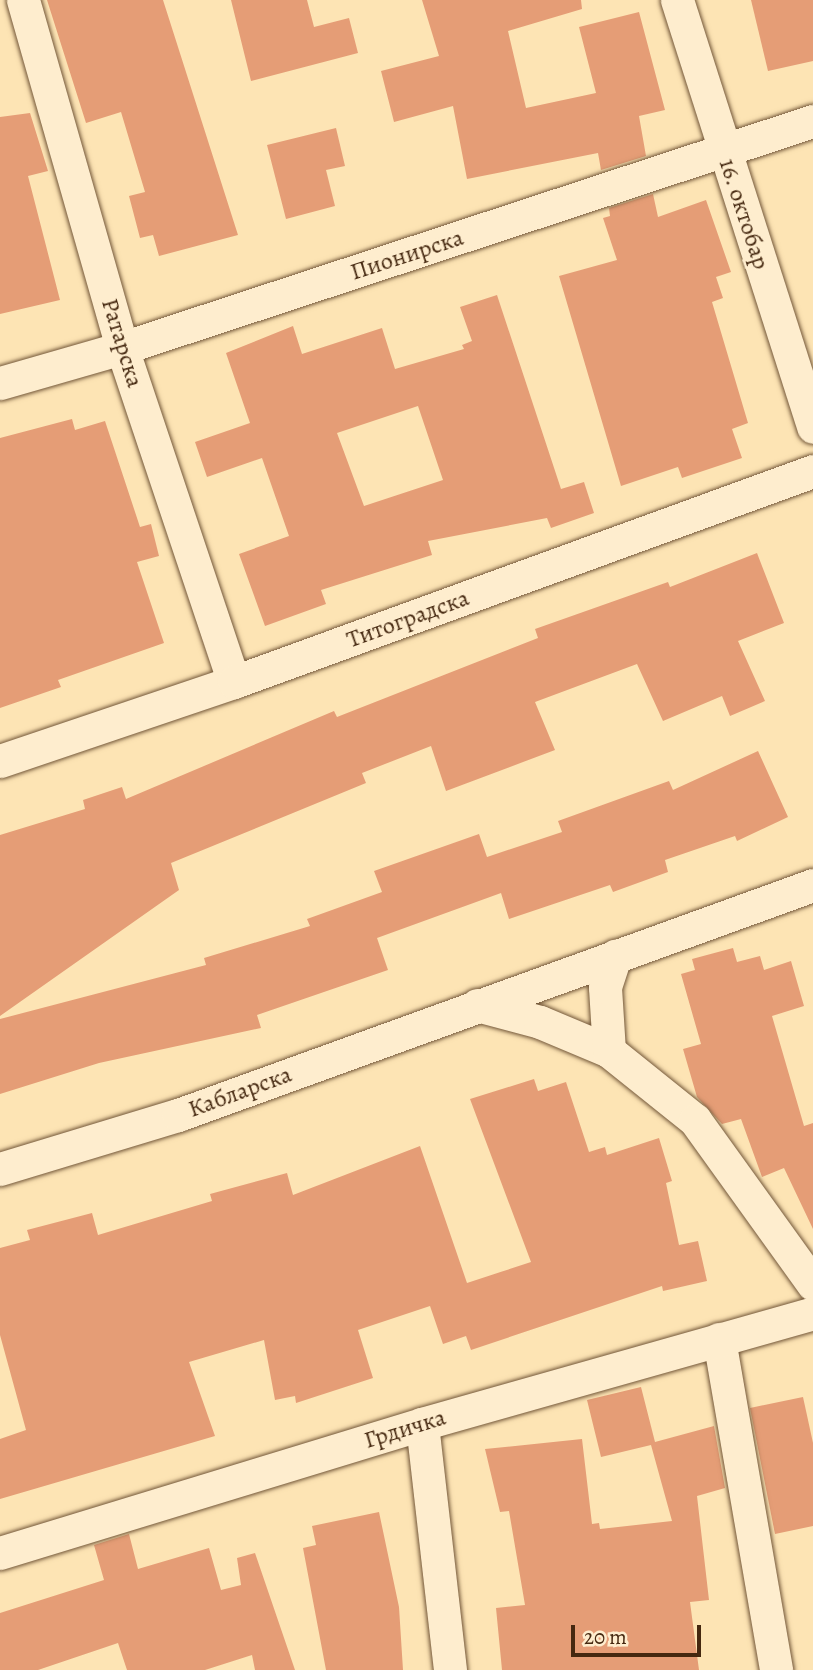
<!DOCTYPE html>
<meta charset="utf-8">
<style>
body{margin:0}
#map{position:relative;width:813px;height:1670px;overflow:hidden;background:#fde4b4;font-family:Alegreya,serif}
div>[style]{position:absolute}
.building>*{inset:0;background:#e59d76}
.roads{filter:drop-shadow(0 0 2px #735739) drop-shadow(0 0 2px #735739)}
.minor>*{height:33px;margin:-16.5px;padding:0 16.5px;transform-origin:16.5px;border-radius:16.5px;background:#feedce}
span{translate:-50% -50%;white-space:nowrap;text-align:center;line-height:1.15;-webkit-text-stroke:5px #feedce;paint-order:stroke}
.street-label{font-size:24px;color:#452810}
.scale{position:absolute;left:571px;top:1625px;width:130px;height:32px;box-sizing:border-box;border:4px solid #452810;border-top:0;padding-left:9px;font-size:21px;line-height:24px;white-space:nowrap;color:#452810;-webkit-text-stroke:5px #feedce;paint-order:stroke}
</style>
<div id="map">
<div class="building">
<div style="clip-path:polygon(47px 0,163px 0,238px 235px,159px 256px,153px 235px,140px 238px,129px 196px,145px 192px,121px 112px,86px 123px)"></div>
<div style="clip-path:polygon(231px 0,307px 0,314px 27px,349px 18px,358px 53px,251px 81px)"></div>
<div style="clip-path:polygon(422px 0,581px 0,582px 9px,508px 31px,526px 108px,596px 93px,579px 27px,639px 12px,665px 110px,639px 116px,646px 156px,601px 170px,598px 153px,467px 179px,453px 106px,394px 122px,381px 71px,439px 56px)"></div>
<div style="clip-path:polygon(751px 0,813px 0,813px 61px,768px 71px)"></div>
<div style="clip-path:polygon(30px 113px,48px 171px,28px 176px,60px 300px,0 314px,0 117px)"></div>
<div style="clip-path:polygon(336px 128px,345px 166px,326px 170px,335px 206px,286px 219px,267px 145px)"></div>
<div style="clip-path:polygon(653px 194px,658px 217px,706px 200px,731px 272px,716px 277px,723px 298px,712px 302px,748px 423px,732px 429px,742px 458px,682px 478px,678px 467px,621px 486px,559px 276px,617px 260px,603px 218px,610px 216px,609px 208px)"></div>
<div style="clip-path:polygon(evenodd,497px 295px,561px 489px,584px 482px,594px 513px,551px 528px,547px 518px,428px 541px,432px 555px,321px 590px,326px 604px,265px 626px,239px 554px,289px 536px,262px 458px,207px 477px,195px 442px,250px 423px,226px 353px,293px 326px,302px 354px,382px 328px,395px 369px,464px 349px,462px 345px,472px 341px,460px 307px,497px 295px,418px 406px,443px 480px,364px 506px,337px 433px,418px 406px)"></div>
<div style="clip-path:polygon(72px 419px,75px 430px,105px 421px,140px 527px,151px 524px,159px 556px,137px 562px,164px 643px,58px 680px,61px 687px,0 708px,0 438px)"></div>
<div style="clip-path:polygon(757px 553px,784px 623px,738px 641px,765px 701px,730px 716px,722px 696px,663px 721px,637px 664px,535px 702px,555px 750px,446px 791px,431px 746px,362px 773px,366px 783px,171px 863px,179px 890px,0 1016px,0 835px,85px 809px,83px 800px,122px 787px,126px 799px,334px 711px,337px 717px,538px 638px,535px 629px,668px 582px,670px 587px)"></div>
<div style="clip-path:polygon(758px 751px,788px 817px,737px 841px,735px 836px,665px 860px,668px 872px,613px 892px,610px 885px,509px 919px,501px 893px,377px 938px,388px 970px,257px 1015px,261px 1028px,99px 1063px,0 1094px,0 1019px,206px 965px,204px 958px,310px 926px,307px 919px,382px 892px,374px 871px,479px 834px,487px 857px,562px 832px,558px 821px,669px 781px,673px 790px)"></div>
<div style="clip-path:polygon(733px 948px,737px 962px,760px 956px,764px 970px,791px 961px,804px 1006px,772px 1016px,804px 1126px,813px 1123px,813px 1229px,784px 1168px,762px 1177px,741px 1119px,722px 1124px,697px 1097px,683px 1049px,701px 1044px,681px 974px,695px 970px,692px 959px)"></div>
<div style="clip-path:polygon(534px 1079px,538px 1091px,566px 1082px,589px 1152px,605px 1147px,607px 1155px,659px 1138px,672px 1181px,666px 1183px,679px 1245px,698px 1241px,707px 1281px,663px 1291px,662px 1286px,471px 1350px,466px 1336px,443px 1344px,430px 1306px,358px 1330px,373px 1378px,296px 1403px,295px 1396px,275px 1400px,264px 1340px,189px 1362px,215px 1436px,0 1499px,0 1439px,26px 1430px,0 1335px,0 1248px,30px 1240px,27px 1230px,92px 1213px,98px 1235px,212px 1201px,210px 1194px,287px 1173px,293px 1195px,420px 1146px,467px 1283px,531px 1262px,470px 1099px)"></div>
<div style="clip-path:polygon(641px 1387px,655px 1442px,714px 1426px,725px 1488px,697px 1496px,709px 1600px,690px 1602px,699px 1670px,502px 1670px,496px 1608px,525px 1605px,509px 1511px,500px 1512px,485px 1449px,582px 1439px,592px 1524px,599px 1523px,600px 1529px,672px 1521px,651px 1445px,601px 1457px,587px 1400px)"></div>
<div style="clip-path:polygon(803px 1397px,813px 1443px,813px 1526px,775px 1534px,750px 1408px)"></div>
<div style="clip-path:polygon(379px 1512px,399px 1607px,403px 1670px,326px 1670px,303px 1548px,316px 1545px,312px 1526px)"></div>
<div style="clip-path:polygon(129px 1534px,138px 1569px,209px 1548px,221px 1590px,241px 1585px,237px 1558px,255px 1553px,295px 1670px,255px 1670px,252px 1655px,205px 1670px,127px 1670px,118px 1643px,38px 1670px,0 1670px,0 1613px,104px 1580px,94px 1545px)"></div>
</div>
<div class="roads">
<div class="minor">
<div style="left:23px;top:0;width:362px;rotate:74.1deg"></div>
<div style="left:122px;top:348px;width:352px;rotate:71.5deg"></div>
<div style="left:677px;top:0;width:448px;rotate:72.3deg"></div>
<div style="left:0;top:383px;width:127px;rotate:-16deg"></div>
<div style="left:122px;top:348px;width:727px;rotate:-18.19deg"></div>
<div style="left:0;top:761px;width:247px;rotate:-18.7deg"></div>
<div style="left:234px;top:682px;width:616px;rotate:-20.02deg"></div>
<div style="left:477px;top:1005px;width:65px;rotate:15.1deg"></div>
<div style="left:540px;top:1022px;width:75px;rotate:22.8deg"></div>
<div style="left:609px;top:1051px;width:110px;rotate:38.7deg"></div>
<div style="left:695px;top:1120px;width:202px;rotate:54.3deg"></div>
<div style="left:609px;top:1051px;width:64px;rotate:-93.6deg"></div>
<div style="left:605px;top:987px;width:33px;rotate:-72deg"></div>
<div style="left:0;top:1169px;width:186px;rotate:-16.9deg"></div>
<div style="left:178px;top:1115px;width:675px;rotate:-19.91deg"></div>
<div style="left:719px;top:1339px;width:336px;rotate:80.2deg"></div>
<div style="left:422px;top:1424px;width:248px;rotate:83.5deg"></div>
<div style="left:0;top:1553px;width:441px;rotate:-17deg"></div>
<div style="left:422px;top:1424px;width:406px;rotate:-15.8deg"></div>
</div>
</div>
<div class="street-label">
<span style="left:744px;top:214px;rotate:72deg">16. октобар</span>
<span style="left:407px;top:255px;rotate:-18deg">Пионирска</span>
<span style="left:122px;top:343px;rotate:73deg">Ратарска</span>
<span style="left:408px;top:619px;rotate:-20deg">Титоградска</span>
<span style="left:240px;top:1092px;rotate:-20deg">Кабларска</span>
<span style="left:405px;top:1429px;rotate:-17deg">Грдичка</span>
</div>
<div class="scale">20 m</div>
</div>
